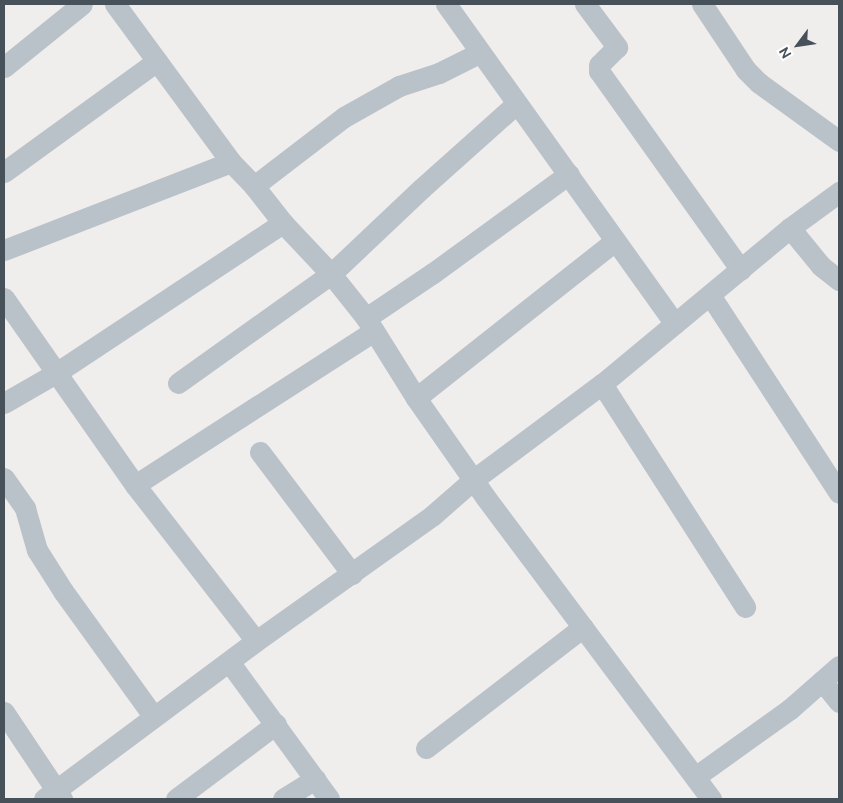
<!DOCTYPE html>
<style>
body{margin:0}
#map{position:relative;width:843px;height:803px;overflow:hidden;background:#f0eded;font-family:Ubuntu,sans-serif}
div>[style]{position:absolute}
.minor>*{height:21px;margin:-10.5px;padding:0 10.5px;transform-origin:10.5px;border-radius:10.5px;background:#bac2c9}
span{translate:-50% -50%;white-space:nowrap;text-align:center;line-height:1.15;-webkit-text-stroke:5px #fff;paint-order:stroke}
.frame{position:absolute;inset:0;border:5px solid #475159;pointer-events:none}
.north{position:absolute;left:773px;top:20px;width:50px;height:50px;-webkit-text-stroke:4px #fff;paint-order:stroke;rotate:239deg;font-size:14px;font-weight:700;line-height:20px;text-align:center;color:#475159}
.north::after{content:'';display:block;margin:auto;width:18px;height:22px;background:#475159;clip-path:polygon(50% 0,100% 100%,50% 72%,0 100%)}
</style>
<div id="map">
<div class="minor">
<div style="left:115px;top:4px;width:196px;rotate:53.7deg"></div>
<div style="left:231px;top:162px;width:33px;rotate:46deg"></div>
<div style="left:254px;top:186px;width:47px;rotate:51.9deg"></div>
<div style="left:283px;top:223px;width:70px;rotate:46.7deg"></div>
<div style="left:331px;top:274px;width:56px;rotate:51.5deg"></div>
<div style="left:366px;top:318px;width:94px;rotate:58deg"></div>
<div style="left:416px;top:398px;width:122px;rotate:55deg"></div>
<div style="left:486px;top:498px;width:376px;rotate:53.2deg"></div>
<div style="left:446px;top:4px;width:393px;rotate:54.4deg"></div>
<div style="left:585px;top:4px;width:54px;rotate:53.3deg"></div>
<div style="left:617px;top:47px;width:25px;rotate:135deg"></div>
<div style="left:599px;top:65px;width:6px;rotate:90deg"></div>
<div style="left:599px;top:71px;width:244px;rotate:54.5deg"></div>
<div style="left:702px;top:4px;width:79px;rotate:56.3deg"></div>
<div style="left:746px;top:70px;width:18px;rotate:45deg"></div>
<div style="left:759px;top:83px;width:99px;rotate:35.9deg"></div>
<div style="left:4px;top:67px;width:100px;rotate:-38.9deg"></div>
<div style="left:4px;top:172px;width:189px;rotate:-36deg"></div>
<div style="left:254px;top:186px;width:113px;rotate:-37.5deg"></div>
<div style="left:344px;top:117px;width:63px;rotate:-29.4deg"></div>
<div style="left:399px;top:86px;width:42px;rotate:-18deg"></div>
<div style="left:439px;top:73px;width:45px;rotate:-26.6deg"></div>
<div style="left:790px;top:228px;width:49px;rotate:50.8deg"></div>
<div style="left:821px;top:266px;width:23px;rotate:38deg"></div>
<div style="left:4px;top:250px;width:243px;rotate:-21.2deg"></div>
<div style="left:710px;top:295px;width:236px;rotate:56.9deg"></div>
<div style="left:4px;top:298px;width:228px;rotate:55deg"></div>
<div style="left:135px;top:485px;width:197px;rotate:52.2deg"></div>
<div style="left:366px;top:318px;width:81px;rotate:-33.9deg"></div>
<div style="left:433px;top:273px;width:168px;rotate:-36.1deg"></div>
<div style="left:178px;top:383px;width:188px;rotate:-35.5deg"></div>
<div style="left:331px;top:274px;width:125px;rotate:-43.4deg"></div>
<div style="left:422px;top:188px;width:126px;rotate:-41.8deg"></div>
<div style="left:602px;top:384px;width:265px;rotate:57.3deg"></div>
<div style="left:416px;top:398px;width:253px;rotate:-38.3deg"></div>
<div style="left:4px;top:403px;width:60px;rotate:-30deg"></div>
<div style="left:56px;top:373px;width:272px;rotate:-33.5deg"></div>
<div style="left:260px;top:452px;width:153px;rotate:53deg"></div>
<div style="left:4px;top:478px;width:37px;rotate:55deg"></div>
<div style="left:25px;top:508px;width:44px;rotate:74.1deg"></div>
<div style="left:37px;top:550px;width:49px;rotate:57.6deg"></div>
<div style="left:63px;top:591px;width:155px;rotate:54.2deg"></div>
<div style="left:135px;top:485px;width:284px;rotate:-32.8deg"></div>
<div style="left:230px;top:663px;width:168px;rotate:53.9deg"></div>
<div style="left:822px;top:681px;width:27px;rotate:51deg"></div>
<div style="left:4px;top:712px;width:105px;rotate:56.3deg"></div>
<div style="left:426px;top:748px;width:198px;rotate:-37.6deg"></div>
<div style="left:695px;top:777px;width:117px;rotate:-35.6deg"></div>
<div style="left:790px;top:709px;width:65px;rotate:-41.3deg"></div>
<div style="left:44px;top:799px;width:264px;rotate:-36.7deg"></div>
<div style="left:256px;top:641px;width:217px;rotate:-35.4deg"></div>
<div style="left:433px;top:515px;width:53px;rotate:-41.2deg"></div>
<div style="left:473px;top:480px;width:161px;rotate:-36.7deg"></div>
<div style="left:602px;top:384px;width:244px;rotate:-39.7deg"></div>
<div style="left:790px;top:228px;width:61px;rotate:-36.3deg"></div>
<div style="left:176px;top:799px;width:125px;rotate:-36.9deg"></div>
<div style="left:283px;top:799px;width:38px;rotate:-32deg"></div>
</div>
<div class="frame"></div>
<div class="north">N</div>
</div>
